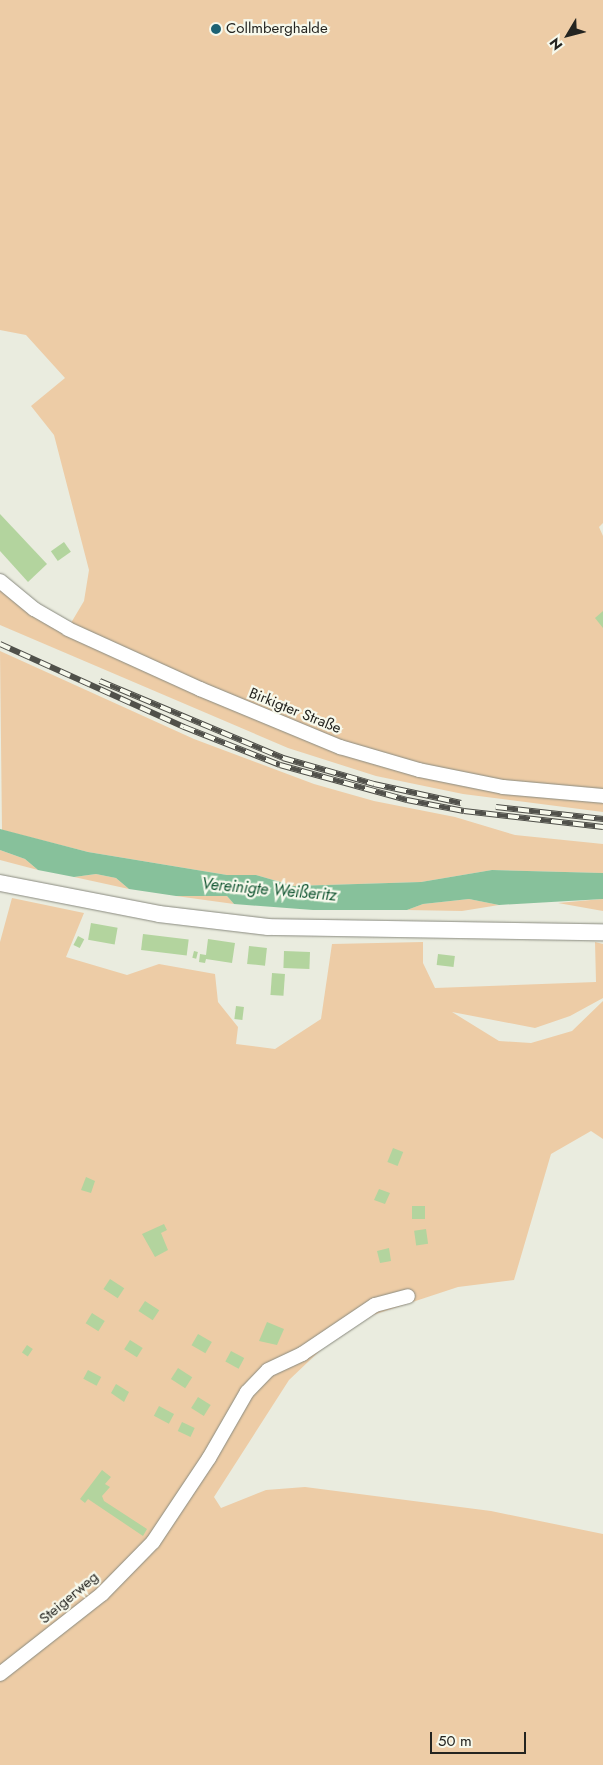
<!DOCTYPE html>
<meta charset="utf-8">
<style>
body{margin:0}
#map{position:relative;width:603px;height:1765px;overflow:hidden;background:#eaecdf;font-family:Jost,sans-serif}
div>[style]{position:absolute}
.green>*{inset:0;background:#edcca6}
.water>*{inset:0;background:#87c19b}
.building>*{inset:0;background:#b3d49e;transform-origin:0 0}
.roads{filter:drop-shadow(0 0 1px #898a7f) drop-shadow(0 0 1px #898a7f)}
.minor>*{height:14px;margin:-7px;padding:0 7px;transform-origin:7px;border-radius:7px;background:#fff}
.major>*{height:16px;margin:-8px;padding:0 8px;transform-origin:8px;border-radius:8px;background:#fff}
.rail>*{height:5.5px;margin-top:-2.75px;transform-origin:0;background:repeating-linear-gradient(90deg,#f7f9ec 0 11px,#50504a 0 22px);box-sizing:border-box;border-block:1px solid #50504a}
.dots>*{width:14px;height:14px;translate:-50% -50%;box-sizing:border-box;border:2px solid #f7f9ec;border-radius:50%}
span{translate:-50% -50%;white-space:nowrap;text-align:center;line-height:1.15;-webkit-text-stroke:4.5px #f7f9ec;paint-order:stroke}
.poi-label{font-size:15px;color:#242420}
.left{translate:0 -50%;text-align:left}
.street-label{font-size:15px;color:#242420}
.water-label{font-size:16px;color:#115531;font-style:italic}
.north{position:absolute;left:543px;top:10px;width:50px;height:50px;-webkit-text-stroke:4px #f7f9ec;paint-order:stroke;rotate:233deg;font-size:14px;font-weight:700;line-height:20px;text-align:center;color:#242420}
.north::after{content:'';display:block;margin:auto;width:18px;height:22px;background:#242420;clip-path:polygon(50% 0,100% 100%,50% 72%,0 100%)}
.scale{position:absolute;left:430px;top:1732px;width:96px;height:22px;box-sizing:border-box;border:2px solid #242420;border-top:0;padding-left:6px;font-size:15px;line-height:18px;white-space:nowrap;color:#242420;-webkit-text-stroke:4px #f7f9ec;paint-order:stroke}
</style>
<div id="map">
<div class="green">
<div style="clip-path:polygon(0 0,603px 0,603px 523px,599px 527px,603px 536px,603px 812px,463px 794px,376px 776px,288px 748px,0 625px,0 581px,68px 628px,84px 601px,89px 570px,54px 435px,31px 406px,65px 378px,26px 335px,0 330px)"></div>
<div style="clip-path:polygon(0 651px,194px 739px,314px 784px,374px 801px,455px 817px,515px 835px,603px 844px,603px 873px,492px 870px,421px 882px,294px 886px,256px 875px,227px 875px,88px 852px,2px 830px)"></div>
<div style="clip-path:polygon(0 850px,25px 859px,38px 870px,0 860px)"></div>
<div style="clip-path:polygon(96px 874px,116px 878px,129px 889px,74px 877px)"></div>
<div style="clip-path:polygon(216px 894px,227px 896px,234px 904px,176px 896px)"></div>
<div style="clip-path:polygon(12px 898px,84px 913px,66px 957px,127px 975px,159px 964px,215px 974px,218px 1002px,238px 1027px,236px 1044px,275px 1049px,321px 1019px,332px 944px,423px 942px,423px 963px,435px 988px,596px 982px,595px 942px,603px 944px,603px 998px,570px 1016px,535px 1028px,452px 1012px,499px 1041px,531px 1043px,572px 1031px,603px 1001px,603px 1139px,591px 1131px,551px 1154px,514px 1280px,458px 1287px,373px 1315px,329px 1342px,289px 1380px,214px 1497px,221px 1508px,266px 1490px,305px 1487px,491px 1511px,603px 1534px,603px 1765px,0 1765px,0 942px)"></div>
<div style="clip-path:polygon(469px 899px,499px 905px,462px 911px,407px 910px,423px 904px)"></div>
<div style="clip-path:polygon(603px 899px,603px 911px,558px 903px,591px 900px)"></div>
</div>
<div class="water">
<div style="clip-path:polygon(0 829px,88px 852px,227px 875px,256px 875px,294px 886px,421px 882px,492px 870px,603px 873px,603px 899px,499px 905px,469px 899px,423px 904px,407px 910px,313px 910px,234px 904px,227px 896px,176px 896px,129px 889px,116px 878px,96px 874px,74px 877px,38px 870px,25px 859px,0 850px)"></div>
</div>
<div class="building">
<div style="clip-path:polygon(0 514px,47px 564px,28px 582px,0 551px)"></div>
<div style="left:64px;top:542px;width:12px;height:16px;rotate:55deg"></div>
<div style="clip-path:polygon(603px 611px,603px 628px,595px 618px)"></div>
<div style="left:91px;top:923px;width:27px;height:17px;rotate:10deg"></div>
<div style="left:143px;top:934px;width:46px;height:16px;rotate:7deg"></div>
<div style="left:78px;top:936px;width:7px;height:10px;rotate:27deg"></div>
<div style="clip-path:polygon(208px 939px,235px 943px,232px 963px,206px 959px,205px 963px,199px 962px,200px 954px,206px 955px)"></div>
<div style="left:249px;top:946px;width:18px;height:18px;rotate:6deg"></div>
<div style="left:194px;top:951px;width:4px;height:7px;rotate:14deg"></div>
<div style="left:284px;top:951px;width:26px;height:17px;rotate:2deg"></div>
<div style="left:438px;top:954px;width:17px;height:11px;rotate:7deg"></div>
<div style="left:272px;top:973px;width:13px;height:22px;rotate:4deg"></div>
<div style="left:236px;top:1006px;width:8px;height:13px;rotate:7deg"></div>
<div style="left:393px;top:1148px;width:11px;height:15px;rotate:22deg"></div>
<div style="clip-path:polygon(86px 1177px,95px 1181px,91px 1193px,81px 1190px)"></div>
<div style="clip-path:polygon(379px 1189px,390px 1193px,385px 1204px,374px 1200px)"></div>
<div style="left:425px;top:1206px;width:13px;height:13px;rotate:90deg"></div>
<div style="clip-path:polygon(164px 1224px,167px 1230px,161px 1233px,168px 1250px,155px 1257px,142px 1234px)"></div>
<div style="left:426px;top:1229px;width:15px;height:12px;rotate:82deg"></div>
<div style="clip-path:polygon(389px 1248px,391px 1261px,380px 1263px,377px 1251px)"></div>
<div style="left:110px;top:1279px;width:17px;height:12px;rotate:33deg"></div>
<div style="left:145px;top:1301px;width:17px;height:12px;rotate:33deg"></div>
<div style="left:92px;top:1313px;width:15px;height:12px;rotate:32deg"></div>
<div style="clip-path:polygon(267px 1322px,284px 1329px,277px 1345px,259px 1341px)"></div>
<div style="left:198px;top:1334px;width:16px;height:13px;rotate:30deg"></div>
<div style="left:130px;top:1340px;width:15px;height:11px;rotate:32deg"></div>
<div style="left:27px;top:1345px;width:7px;height:9px;rotate:34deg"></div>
<div style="left:231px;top:1351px;width:15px;height:12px;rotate:28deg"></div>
<div style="left:178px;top:1368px;width:17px;height:13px;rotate:33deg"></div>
<div style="left:88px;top:1370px;width:15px;height:10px;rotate:28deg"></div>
<div style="clip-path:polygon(116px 1384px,129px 1392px,124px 1402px,111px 1393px)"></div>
<div style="left:198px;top:1397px;width:15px;height:13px;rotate:32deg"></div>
<div style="left:159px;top:1406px;width:17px;height:11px;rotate:28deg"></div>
<div style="left:182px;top:1422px;width:14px;height:10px;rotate:25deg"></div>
<div style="clip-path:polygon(102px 1470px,111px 1477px,105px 1484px,110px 1487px,102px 1496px,104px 1501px,147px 1529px,143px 1536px,88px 1499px,85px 1503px,80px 1499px)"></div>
</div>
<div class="roads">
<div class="minor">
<div style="left:0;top:581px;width:44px;rotate:39.5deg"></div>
<div style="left:34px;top:609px;width:39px;rotate:30deg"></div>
<div style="left:68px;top:629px;width:145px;rotate:24.4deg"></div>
<div style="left:200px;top:689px;width:152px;rotate:22.5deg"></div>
<div style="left:340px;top:747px;width:82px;rotate:16.2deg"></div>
<div style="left:419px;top:770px;width:86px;rotate:11.4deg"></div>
<div style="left:503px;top:787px;width:100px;rotate:5.1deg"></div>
<div style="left:0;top:1674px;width:130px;rotate:-38.1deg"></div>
<div style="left:102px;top:1594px;width:73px;rotate:-45.6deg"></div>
<div style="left:153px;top:1542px;width:101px;rotate:-56.3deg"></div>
<div style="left:209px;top:1458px;width:76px;rotate:-60.1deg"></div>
<div style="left:247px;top:1392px;width:30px;rotate:-46deg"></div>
<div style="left:268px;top:1370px;width:38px;rotate:-25deg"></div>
<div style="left:302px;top:1354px;width:88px;rotate:-33.9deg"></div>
<div style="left:375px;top:1305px;width:34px;rotate:-15deg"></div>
</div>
<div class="major">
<div style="left:0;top:883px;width:162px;rotate:11deg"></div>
<div style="left:159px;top:914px;width:110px;rotate:6.8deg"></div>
<div style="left:268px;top:927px;width:335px;rotate:0.9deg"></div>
</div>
</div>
<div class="rail">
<div style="left:0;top:644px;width:202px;rotate:24.3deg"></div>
<div style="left:184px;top:727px;width:103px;rotate:21.6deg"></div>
<div style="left:280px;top:765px;width:132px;rotate:15.4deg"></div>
<div style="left:407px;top:800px;width:58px;rotate:10.9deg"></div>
<div style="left:464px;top:811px;width:140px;rotate:6.6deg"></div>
<div style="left:100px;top:681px;width:199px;rotate:22.8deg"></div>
<div style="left:283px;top:758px;width:95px;rotate:15.9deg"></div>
<div style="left:374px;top:784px;width:89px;rotate:12.3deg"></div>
<div style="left:496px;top:807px;width:108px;rotate:6.4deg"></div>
</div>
<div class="dots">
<div style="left:216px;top:29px;background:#1d6274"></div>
</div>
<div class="poi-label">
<span class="left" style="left:226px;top:29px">Collmberghalde</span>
</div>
<div class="street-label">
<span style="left:295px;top:711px;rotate:22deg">Birkigter Straße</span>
<span style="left:69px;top:1598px;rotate:-40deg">Steigerweg</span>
</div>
<div class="water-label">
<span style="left:269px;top:890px;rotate:5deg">Vereinigte Weißeritz</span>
</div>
<div class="north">N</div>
<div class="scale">50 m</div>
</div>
